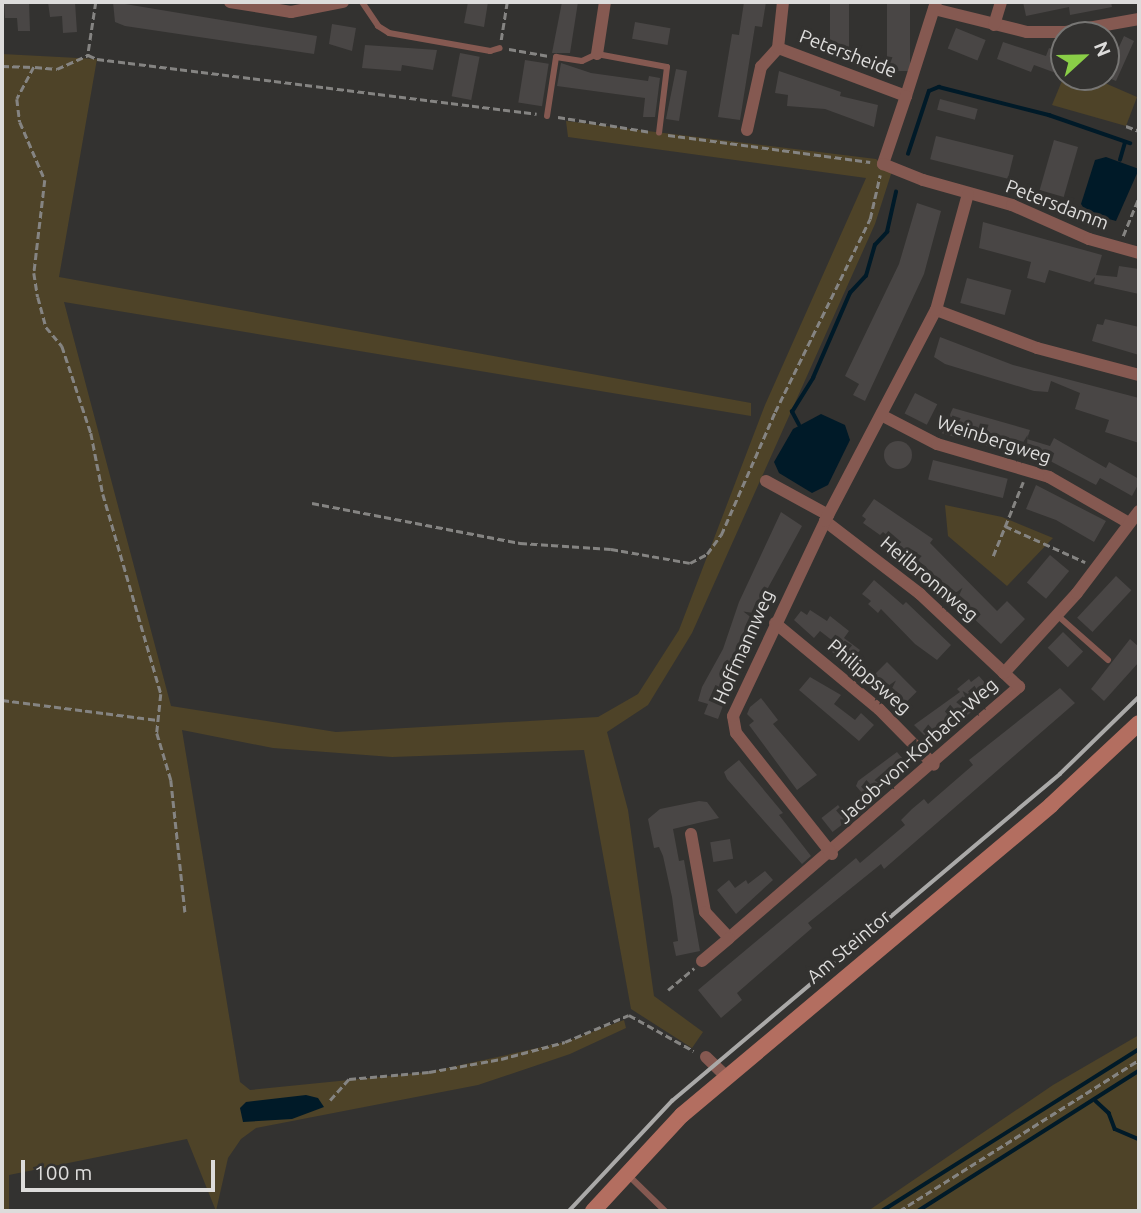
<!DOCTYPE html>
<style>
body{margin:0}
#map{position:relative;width:1141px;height:1213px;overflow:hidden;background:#333230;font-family:Ubuntu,sans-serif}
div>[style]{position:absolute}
.green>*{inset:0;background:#4e4328}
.water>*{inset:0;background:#001a28}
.stream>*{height:3.5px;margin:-1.75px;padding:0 1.75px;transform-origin:1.75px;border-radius:1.75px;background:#001a28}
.building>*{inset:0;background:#494645;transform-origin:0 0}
.round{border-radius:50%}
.path>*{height:2.5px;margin-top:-1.25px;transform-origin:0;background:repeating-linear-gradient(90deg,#858482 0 7px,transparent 0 10.5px)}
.lane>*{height:6px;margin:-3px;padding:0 3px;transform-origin:3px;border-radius:3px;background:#855951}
.street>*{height:12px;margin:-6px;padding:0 6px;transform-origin:6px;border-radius:6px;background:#855951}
.secondary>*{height:16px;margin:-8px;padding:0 8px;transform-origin:8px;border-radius:8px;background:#b36e60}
.rail>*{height:3.5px;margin:-1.75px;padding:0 1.75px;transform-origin:1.75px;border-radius:1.75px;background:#aaa9a8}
span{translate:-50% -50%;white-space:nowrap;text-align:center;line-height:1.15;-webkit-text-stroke:7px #333230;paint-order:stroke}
.street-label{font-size:19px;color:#dddcdb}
.frame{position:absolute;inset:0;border:4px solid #dddcdb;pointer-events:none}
.north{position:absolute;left:1050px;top:21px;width:70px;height:70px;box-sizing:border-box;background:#333230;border:2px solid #777674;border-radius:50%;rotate:68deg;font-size:19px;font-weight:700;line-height:28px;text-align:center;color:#dddcdb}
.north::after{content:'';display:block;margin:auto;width:24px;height:32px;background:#8ace47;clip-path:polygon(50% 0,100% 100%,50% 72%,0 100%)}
.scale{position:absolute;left:21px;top:1160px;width:194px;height:32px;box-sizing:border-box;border:4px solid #dddcdb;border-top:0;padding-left:9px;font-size:21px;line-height:24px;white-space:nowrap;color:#dddcdb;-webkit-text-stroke:5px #333230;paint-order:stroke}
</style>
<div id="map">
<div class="green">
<div style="clip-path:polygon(2px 54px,97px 59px,59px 277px,751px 403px,751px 416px,64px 302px,171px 706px,336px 732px,598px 717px,638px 694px,679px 630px,765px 405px,866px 178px,568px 137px,566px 121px,876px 159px,892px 171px,875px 224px,692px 633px,648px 705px,607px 732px,628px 810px,654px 996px,703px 1032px,692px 1048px,631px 1009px,584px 750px,392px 757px,273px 748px,182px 730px,240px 1082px,250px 1090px,429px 1072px,565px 1042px,624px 1020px,626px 1028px,570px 1054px,478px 1085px,256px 1128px,241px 1139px,228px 1158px,216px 1211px,187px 1139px,9px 1175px,9px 1211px,2px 1211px)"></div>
<div style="clip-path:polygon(1064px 76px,1091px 77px,1137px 97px,1126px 126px,1052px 105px)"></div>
<div style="clip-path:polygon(945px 505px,1002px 517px,1053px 538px,1007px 586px,948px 536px)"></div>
<div style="clip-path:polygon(1139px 1035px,1139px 1211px,868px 1211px,1053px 1085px)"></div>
</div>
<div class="water">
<div style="clip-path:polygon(1106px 157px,1139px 169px,1116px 221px,1087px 213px,1081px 204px,1095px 160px)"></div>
<div style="clip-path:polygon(821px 414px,845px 425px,850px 440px,828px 485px,812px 493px,779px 473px,774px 462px,793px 429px)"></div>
<div style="clip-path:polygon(306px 1095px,318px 1098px,324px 1107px,292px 1119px,243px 1122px,240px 1108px,246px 1102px)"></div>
</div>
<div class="stream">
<div style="left:908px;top:154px;width:66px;rotate:-71.6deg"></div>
<div style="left:929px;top:91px;width:11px;rotate:-22deg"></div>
<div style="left:939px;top:87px;width:114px;rotate:14.3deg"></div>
<div style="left:1049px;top:115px;width:86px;rotate:19.1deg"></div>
<div style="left:1120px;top:160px;width:18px;rotate:-74deg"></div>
<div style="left:799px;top:425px;width:15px;rotate:-118deg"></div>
<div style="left:792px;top:412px;width:40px;rotate:-58deg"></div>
<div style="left:813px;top:378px;width:93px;rotate:-66.5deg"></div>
<div style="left:850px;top:293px;width:23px;rotate:-47deg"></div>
<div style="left:866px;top:276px;width:32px;rotate:-74deg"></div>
<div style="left:875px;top:245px;width:18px;rotate:-47deg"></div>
<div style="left:887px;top:232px;width:41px;rotate:-77.3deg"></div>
<div style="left:1096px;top:1101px;width:18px;rotate:43deg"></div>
<div style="left:1109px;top:1113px;width:17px;rotate:69deg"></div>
<div style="left:1115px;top:1129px;width:26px;rotate:23deg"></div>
<div style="left:882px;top:1211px;width:304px;rotate:-32.2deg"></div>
<div style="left:918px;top:1211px;width:262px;rotate:-32.4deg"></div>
</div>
<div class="building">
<div style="clip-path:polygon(4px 2px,29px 2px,30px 31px,18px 31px,17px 18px,5px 18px)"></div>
<div style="clip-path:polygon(48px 2px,75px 2px,77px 32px,63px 33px,62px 16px,50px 17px)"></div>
<div style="clip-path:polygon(113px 2px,317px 36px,314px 54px,125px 26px,115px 22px)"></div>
<div style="clip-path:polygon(468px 2px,488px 2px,484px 27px,464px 23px)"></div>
<div style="clip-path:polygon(562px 2px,578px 2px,570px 53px,552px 53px)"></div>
<div style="clip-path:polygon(744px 2px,766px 2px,762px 27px,755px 26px,740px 120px,718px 117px,732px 34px,739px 35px)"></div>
<div style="left:830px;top:2px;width:19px;height:46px"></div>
<div style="left:887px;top:2px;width:23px;height:69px"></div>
<div style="clip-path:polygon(1023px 2px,1111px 2px,1112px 7px,1070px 15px,1069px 7px,1026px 16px)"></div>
<div style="left:635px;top:22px;width:36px;height:17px;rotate:10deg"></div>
<div style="clip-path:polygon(332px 24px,356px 28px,352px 51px,329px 44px)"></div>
<div style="left:956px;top:28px;width:32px;height:22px;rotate:22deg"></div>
<div style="clip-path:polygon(1124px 36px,1134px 41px,1116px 81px,1106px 77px,1106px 51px,1109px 43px,1119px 47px)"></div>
<div style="clip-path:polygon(1003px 42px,1046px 56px,1049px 48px,1064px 54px,1064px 76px,1034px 65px,1031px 72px,997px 59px)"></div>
<div style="clip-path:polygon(365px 45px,437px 50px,433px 70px,402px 65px,401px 71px,362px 68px)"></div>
<div style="left:460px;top:53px;width:20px;height:44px;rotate:11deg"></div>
<div style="left:525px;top:60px;width:24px;height:43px;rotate:9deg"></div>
<div style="clip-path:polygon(561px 63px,591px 73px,648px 81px,649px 76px,660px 78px,655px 117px,643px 117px,645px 98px,557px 86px)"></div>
<div style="clip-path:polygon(676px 69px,687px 71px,679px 121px,666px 119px)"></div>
<div style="clip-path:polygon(779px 71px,841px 92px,840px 96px,878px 105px,874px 127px,825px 109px,787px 106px,788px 95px,775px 93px)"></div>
<div style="left:940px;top:99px;width:39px;height:11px;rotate:15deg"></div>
<div style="left:936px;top:136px;width:80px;height:24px;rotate:14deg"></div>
<div style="left:1054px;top:140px;width:25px;height:52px;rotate:16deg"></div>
<div style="clip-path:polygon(917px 203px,941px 211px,924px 274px,865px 401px,853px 395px,859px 384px,845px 376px,899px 264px)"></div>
<div style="clip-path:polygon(983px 222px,1102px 255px,1096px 275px,1117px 277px,1119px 266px,1139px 269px,1139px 294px,1094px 284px,1095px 277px,1090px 282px,1049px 270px,1045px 283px,1027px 278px,1031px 262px,979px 248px)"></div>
<div style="left:967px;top:278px;width:46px;height:26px;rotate:15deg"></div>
<div style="clip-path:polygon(1105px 319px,1139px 327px,1139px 355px,1092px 341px,1097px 324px,1103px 325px)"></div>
<div style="clip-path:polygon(940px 337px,1013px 365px,1139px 398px,1139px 443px,1105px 432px,1109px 420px,1075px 409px,1080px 393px,1051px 381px,1048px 392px,1034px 391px,945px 364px,934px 357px)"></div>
<div style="left:915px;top:393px;width:25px;height:23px;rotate:27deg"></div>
<div style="clip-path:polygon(953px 408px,1030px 430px,1027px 439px,1050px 446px,1054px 438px,1106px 468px,1109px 462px,1139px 479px,1139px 483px,1132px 496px,1100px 478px,1096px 485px,1031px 451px,1030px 455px,991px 444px,990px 447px,941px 433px)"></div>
<div class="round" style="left:884px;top:441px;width:28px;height:28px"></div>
<div style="left:933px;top:460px;width:77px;height:20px;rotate:14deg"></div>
<div style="clip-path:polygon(1036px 485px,1106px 521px,1094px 542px,1056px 520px,1026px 509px)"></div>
<div style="clip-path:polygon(874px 499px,933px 539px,930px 543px,997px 611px,1007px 601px,1025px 619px,1001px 644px,923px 571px,926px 567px,883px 532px,880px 535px,863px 523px,866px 519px,862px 516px)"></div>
<div style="clip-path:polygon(781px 512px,802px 526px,753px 615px,750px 622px,755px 624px,733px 674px,726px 671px,718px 692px,727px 695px,718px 719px,704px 714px,708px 704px,698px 701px,702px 687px,723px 649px,739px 602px)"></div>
<div style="left:1050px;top:555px;width:25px;height:36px;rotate:40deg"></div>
<div style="left:1116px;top:576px;width:21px;height:57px;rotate:43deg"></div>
<div style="clip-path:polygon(874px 580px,903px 605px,906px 602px,951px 645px,937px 660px,915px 644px,881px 609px,878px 613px,868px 604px,871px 601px,862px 594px)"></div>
<div style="clip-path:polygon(810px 610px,827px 621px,830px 616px,849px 631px,844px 638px,860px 650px,849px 665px,832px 652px,838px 645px,820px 631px,814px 638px,794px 620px,801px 611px,807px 615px)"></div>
<div style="left:1063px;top:632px;width:28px;height:22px;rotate:44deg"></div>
<div style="clip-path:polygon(1130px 639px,1139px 647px,1139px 662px,1104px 701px,1091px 689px)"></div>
<div style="left:887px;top:662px;width:42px;height:26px;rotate:45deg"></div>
<div style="clip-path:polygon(979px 676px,994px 693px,933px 744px,914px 725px,960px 692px,957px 689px,969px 679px,971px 682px)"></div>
<div style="clip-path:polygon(810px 677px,841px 695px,834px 704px,855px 720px,861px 713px,874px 725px,859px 741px,799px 690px)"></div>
<div style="clip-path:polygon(1060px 688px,1075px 703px,884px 869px,881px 864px,808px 923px,812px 928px,737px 993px,742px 1000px,721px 1018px,698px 990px,856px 858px,860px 863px,905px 825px,901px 820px,912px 809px,924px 799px,928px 804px,973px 765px,969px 760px)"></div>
<div style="clip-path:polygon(761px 698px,778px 720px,773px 724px,817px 775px,797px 790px,749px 725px,754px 721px,747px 714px,750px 707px)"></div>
<div style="clip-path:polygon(897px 752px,909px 766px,869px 801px,856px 786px,858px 781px)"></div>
<div style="clip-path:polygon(739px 760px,783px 813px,779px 815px,811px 856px,802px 864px,727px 779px,724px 772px)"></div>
<div style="clip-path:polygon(699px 801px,707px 802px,719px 818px,673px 829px,679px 861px,684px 860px,700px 951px,676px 956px,673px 942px,678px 941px,672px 897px,663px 856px,659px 847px,654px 848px,648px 819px,660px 809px)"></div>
<div style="left:838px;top:805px;width:18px;height:21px;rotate:52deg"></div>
<div style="left:730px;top:839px;width:20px;height:20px;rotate:81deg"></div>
<div style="clip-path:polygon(765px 871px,773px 880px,736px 914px,717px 890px,729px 880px,735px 888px,746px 880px,748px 884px)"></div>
</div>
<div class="path">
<div style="left:96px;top:2px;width:54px;rotate:98.6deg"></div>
<div style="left:88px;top:55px;width:10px;rotate:24deg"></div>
<div style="left:97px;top:59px;width:443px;rotate:7.1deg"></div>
<div style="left:501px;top:40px;width:38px;rotate:-81deg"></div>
<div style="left:509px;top:49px;width:39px;rotate:10deg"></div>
<div style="left:2px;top:66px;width:32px;rotate:2deg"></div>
<div style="left:34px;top:67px;width:36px;rotate:118deg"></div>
<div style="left:17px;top:99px;width:23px;rotate:83deg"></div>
<div style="left:20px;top:122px;width:63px;rotate:66.7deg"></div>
<div style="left:45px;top:180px;width:94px;rotate:96.7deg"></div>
<div style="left:34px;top:273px;width:24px;rotate:81deg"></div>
<div style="left:38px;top:297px;width:31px;rotate:75deg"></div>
<div style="left:46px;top:327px;width:25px;rotate:50deg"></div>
<div style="left:62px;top:346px;width:92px;rotate:71.6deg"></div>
<div style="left:91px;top:433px;width:62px;rotate:78.9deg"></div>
<div style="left:103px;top:494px;width:208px;rotate:73.8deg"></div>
<div style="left:161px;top:694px;width:39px;rotate:96deg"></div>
<div style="left:157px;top:733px;width:49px;rotate:73.4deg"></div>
<div style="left:171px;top:780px;width:133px;rotate:83.9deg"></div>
<div style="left:35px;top:67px;width:22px;rotate:5deg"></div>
<div style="left:57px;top:69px;width:34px;rotate:-24deg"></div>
<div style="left:1077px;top:77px;width:21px;rotate:19deg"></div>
<div style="left:558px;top:117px;width:94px;rotate:9.2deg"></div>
<div style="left:1126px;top:126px;width:14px;rotate:21deg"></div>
<div style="left:668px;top:135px;width:204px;rotate:7.6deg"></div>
<div style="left:1123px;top:236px;width:42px;rotate:-67.7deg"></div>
<div style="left:312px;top:503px;width:212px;rotate:10.9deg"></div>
<div style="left:520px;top:543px;width:91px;rotate:3.8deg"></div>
<div style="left:611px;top:549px;width:80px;rotate:10deg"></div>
<div style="left:690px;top:563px;width:19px;rotate:-28deg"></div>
<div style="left:707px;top:554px;width:24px;rotate:-54deg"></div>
<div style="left:721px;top:535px;width:134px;rotate:-66.3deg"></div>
<div style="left:775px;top:412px;width:215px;rotate:-63.8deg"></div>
<div style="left:870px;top:219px;width:45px;rotate:-77.2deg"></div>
<div style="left:1005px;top:526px;width:88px;rotate:24.2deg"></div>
<div style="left:993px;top:556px;width:80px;rotate:-67.9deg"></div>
<div style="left:2px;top:700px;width:157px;rotate:7.3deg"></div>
<div style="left:668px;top:990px;width:34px;rotate:-40deg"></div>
<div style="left:330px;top:1100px;width:28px;rotate:-48deg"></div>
<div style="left:349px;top:1079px;width:80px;rotate:-5deg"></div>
<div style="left:429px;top:1072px;width:73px;rotate:-10.2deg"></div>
<div style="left:501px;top:1059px;width:66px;rotate:-14.9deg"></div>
<div style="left:565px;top:1042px;width:69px;rotate:-22.9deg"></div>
<div style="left:629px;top:1015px;width:74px;rotate:29deg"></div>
<div style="left:899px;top:1211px;width:284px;rotate:-32.2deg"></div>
</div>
<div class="lane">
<div style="left:362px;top:2px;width:29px;rotate:56deg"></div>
<div style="left:378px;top:26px;width:13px;rotate:32deg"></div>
<div style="left:389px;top:33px;width:103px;rotate:10.1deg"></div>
<div style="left:490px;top:51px;width:10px;rotate:-17deg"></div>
<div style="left:547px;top:116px;width:60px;rotate:-81.3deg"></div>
<div style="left:556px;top:57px;width:26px;rotate:9deg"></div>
<div style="left:582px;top:61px;width:17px;rotate:-25deg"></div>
<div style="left:597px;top:54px;width:71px;rotate:10.5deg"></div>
<div style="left:667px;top:67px;width:66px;rotate:96.9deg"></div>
<div style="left:1057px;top:615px;width:68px;rotate:41.4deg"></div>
<div style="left:627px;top:1174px;width:53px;rotate:44.2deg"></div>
</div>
<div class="street">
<div style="left:230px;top:2px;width:62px;rotate:9.3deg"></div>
<div style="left:291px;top:12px;width:53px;rotate:-10.9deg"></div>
<div style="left:934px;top:9px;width:96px;rotate:13.9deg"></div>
<div style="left:1027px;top:32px;width:39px"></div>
<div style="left:1066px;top:32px;width:74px;rotate:-10.1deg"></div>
<div style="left:994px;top:25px;width:24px;rotate:-73deg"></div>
<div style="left:778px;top:48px;width:137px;rotate:20.6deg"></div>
<div style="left:906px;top:96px;width:99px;rotate:-72.3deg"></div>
<div style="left:597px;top:54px;width:53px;rotate:-81.3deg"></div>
<div style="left:906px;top:96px;width:72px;rotate:108.7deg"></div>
<div style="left:883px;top:164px;width:43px;rotate:21.8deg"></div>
<div style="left:923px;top:180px;width:92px;rotate:15.7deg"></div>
<div style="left:1012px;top:205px;width:84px;rotate:23.8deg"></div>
<div style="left:1089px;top:239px;width:52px;rotate:15.6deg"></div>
<div style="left:747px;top:130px;width:65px;rotate:-77.5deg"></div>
<div style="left:761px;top:67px;width:25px;rotate:-48deg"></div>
<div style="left:778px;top:48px;width:46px;rotate:-83.8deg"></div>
<div style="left:936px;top:310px;width:108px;rotate:20.6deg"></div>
<div style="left:1037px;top:348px;width:106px;rotate:14.8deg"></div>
<div style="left:883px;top:416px;width:61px;rotate:27.4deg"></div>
<div style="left:937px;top:444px;width:117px;rotate:16.4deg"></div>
<div style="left:1049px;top:477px;width:92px;rotate:29.9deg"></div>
<div style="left:766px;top:481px;width:71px;rotate:28.7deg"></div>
<div style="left:825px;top:521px;width:120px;rotate:37.5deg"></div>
<div style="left:920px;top:594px;width:115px;rotate:43.2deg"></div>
<div style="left:775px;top:623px;width:135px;rotate:39.6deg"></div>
<div style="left:879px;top:709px;width:78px;rotate:45.5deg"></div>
<div style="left:691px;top:834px;width:79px;rotate:79.8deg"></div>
<div style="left:705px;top:912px;width:35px;rotate:47deg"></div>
<div style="left:729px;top:938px;width:384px;rotate:-40.9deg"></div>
<div style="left:1019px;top:687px;width:21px;rotate:-137deg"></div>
<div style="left:1004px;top:673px;width:108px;rotate:-47.6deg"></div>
<div style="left:1077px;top:593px;width:103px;rotate:-52.9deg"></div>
<div style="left:832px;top:854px;width:154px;rotate:-128.4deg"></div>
<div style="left:736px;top:733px;width:17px;rotate:-100deg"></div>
<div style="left:733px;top:716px;width:216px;rotate:-64.7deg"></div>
<div style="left:825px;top:521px;width:238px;rotate:-62.3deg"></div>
<div style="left:936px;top:310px;width:120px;rotate:-74.6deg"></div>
<div style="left:702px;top:961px;width:35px;rotate:-40deg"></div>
<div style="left:706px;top:1057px;width:29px;rotate:44deg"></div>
</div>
<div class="secondary">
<div style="left:593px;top:1211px;width:131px;rotate:-47.2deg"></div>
<div style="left:682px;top:1115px;width:482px;rotate:-40deg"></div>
<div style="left:1051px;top:805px;width:120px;rotate:-43deg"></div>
</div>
<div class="rail">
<div style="left:569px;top:1211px;width:151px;rotate:-46.9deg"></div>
<div style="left:672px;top:1101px;width:507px;rotate:-40.12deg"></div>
<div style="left:1060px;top:774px;width:110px;rotate:-44.3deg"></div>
</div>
<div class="street-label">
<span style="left:848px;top:54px;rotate:21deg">Petersheide</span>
<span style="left:1057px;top:205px;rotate:21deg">Petersdamm</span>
<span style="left:994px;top:440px;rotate:18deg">Weinbergweg</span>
<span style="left:929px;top:579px;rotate:40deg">Heilbronnweg</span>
<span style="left:744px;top:647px;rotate:-66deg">Hoffmannweg</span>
<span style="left:869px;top:677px;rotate:41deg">Philippsweg</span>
<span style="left:918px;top:751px;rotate:-42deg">Jacob-von-Korbach-Weg</span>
<span style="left:849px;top:947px;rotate:-40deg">Am Steintor</span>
</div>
<div class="frame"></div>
<div class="north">N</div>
<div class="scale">100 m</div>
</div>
